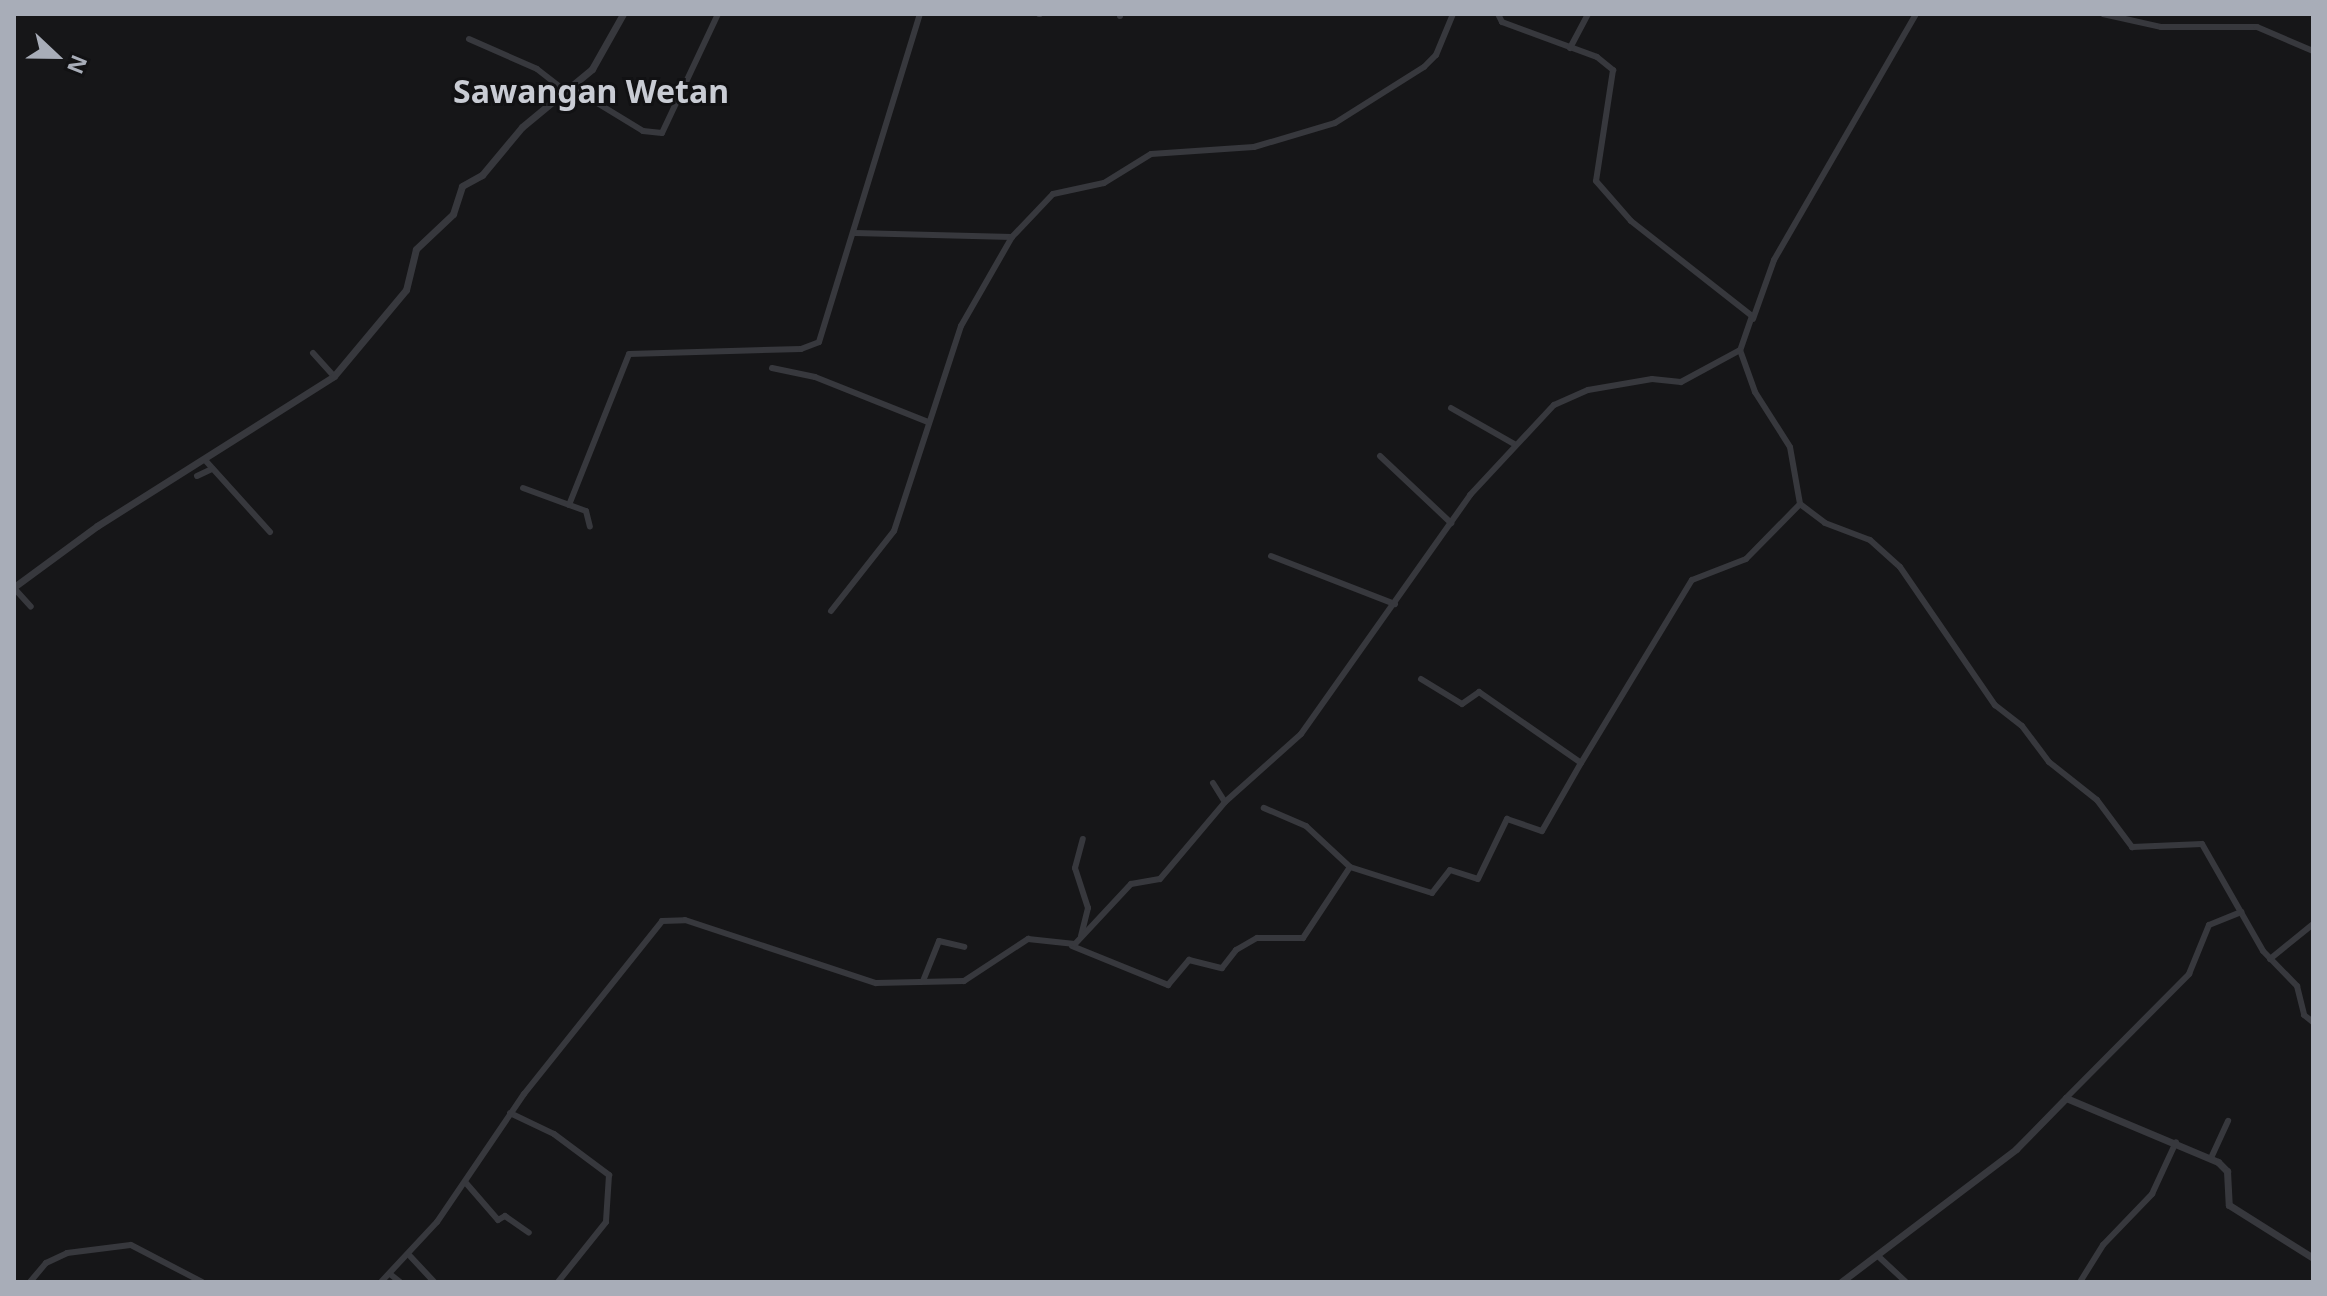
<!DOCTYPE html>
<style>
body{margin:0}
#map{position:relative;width:2327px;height:1296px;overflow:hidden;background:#161618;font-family:"Noto Sans",sans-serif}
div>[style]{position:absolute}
.minor>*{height:6px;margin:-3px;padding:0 3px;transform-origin:3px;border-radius:3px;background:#37383d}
.tertiary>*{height:7px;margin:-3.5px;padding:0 3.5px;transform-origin:3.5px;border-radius:3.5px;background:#37383d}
span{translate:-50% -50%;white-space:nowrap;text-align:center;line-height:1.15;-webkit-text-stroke:6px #111113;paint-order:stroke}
.quarter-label{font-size:32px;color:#c9ccd4;font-weight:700}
.frame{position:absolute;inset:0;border:16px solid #a8adb8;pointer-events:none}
.north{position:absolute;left:16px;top:16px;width:80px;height:80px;-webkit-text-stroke:6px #111113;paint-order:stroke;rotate:112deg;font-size:22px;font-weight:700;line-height:32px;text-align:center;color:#a8adb8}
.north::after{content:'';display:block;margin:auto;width:28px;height:36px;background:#a8adb8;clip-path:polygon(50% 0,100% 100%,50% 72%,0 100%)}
</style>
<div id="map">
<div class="minor">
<div style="left:1039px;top:14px;width:1px"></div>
<div style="left:1498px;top:14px;width:9px;rotate:63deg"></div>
<div style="left:1502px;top:22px;width:101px;rotate:20.2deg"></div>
<div style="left:1597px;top:57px;width:21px;rotate:39deg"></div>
<div style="left:1613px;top:70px;width:112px;rotate:98.7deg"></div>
<div style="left:1596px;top:181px;width:53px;rotate:48.8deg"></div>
<div style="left:1631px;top:221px;width:154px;rotate:38.1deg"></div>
<div style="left:1752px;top:316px;width:36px;rotate:109deg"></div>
<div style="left:1740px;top:350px;width:45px;rotate:70.3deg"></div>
<div style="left:1755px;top:392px;width:65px;rotate:57.5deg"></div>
<div style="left:1790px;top:447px;width:58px;rotate:80deg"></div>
<div style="left:1800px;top:504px;width:31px;rotate:37deg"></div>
<div style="left:1825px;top:523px;width:48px;rotate:20.7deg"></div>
<div style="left:1870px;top:540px;width:40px;rotate:42deg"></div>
<div style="left:1900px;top:567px;width:168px;rotate:55.5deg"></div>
<div style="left:1995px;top:705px;width:34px;rotate:38deg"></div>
<div style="left:2022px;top:726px;width:45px;rotate:53.1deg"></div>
<div style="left:2049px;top:762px;width:61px;rotate:38.4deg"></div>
<div style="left:2097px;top:800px;width:59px;rotate:53.3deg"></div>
<div style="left:2132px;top:847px;width:70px;rotate:-2.5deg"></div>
<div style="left:2202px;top:844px;width:123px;rotate:60.3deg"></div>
<div style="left:2263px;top:951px;width:49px;rotate:45.8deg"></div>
<div style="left:2297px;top:986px;width:30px;rotate:76deg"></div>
<div style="left:2304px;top:1015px;width:11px;rotate:38deg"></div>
<div style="left:2103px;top:14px;width:59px;rotate:12.6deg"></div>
<div style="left:2161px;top:27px;width:96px"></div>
<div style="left:2257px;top:27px;width:61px;rotate:23.2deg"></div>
<div style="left:1120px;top:16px;width:2px;rotate:-90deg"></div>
<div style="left:469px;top:39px;width:74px;rotate:23.8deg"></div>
<div style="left:537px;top:69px;width:36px;rotate:38deg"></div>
<div style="left:1570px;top:48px;width:38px;rotate:-62deg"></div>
<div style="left:571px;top:87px;width:84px;rotate:31.4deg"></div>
<div style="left:643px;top:131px;width:19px;rotate:6deg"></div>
<div style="left:662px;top:133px;width:132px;rotate:-64.8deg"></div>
<div style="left:855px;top:233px;width:157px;rotate:1.5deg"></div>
<div style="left:1753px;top:319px;width:63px;rotate:-70.4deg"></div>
<div style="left:1774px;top:260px;width:284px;rotate:-60deg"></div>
<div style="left:313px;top:353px;width:31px;rotate:48deg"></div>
<div style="left:772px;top:368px;width:44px;rotate:11.8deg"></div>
<div style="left:815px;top:377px;width:122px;rotate:21.7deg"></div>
<div style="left:1451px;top:408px;width:73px;rotate:29.7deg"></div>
<div style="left:1380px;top:456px;width:98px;rotate:43.3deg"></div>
<div style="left:205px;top:460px;width:97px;rotate:47.9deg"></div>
<div style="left:197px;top:476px;width:17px;rotate:-25deg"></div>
<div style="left:523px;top:488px;width:67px;rotate:20.1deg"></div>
<div style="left:586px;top:511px;width:16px;rotate:76deg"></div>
<div style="left:569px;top:505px;width:162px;rotate:-68.3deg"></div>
<div style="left:629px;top:354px;width:172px;rotate:-1.7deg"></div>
<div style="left:801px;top:349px;width:19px;rotate:-21deg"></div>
<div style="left:819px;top:342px;width:343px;rotate:-72.9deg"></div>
<div style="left:1271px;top:556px;width:133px;rotate:21.2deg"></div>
<div style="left:14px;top:588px;width:25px;rotate:48deg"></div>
<div style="left:831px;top:611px;width:102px;rotate:-51.8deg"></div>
<div style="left:894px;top:531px;width:216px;rotate:-71.9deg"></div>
<div style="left:961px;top:326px;width:103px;rotate:-60.2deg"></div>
<div style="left:1012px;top:237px;width:59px;rotate:-46.4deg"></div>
<div style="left:1053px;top:194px;width:52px;rotate:-12.2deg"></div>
<div style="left:1104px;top:183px;width:55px;rotate:-31.7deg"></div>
<div style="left:1151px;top:154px;width:103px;rotate:-3.9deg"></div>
<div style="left:1254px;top:147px;width:84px;rotate:-16.5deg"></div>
<div style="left:1335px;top:123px;width:105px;rotate:-32.2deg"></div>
<div style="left:1424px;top:67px;width:17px;rotate:-45deg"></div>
<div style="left:1436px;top:55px;width:44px;rotate:-67.5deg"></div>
<div style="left:1421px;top:679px;width:48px;rotate:31.4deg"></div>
<div style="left:1462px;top:704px;width:21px;rotate:-35deg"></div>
<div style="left:1479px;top:692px;width:124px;rotate:34.8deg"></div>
<div style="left:1581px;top:763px;width:214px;rotate:-58.8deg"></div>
<div style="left:1692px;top:580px;width:58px;rotate:-21.3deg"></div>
<div style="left:1746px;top:559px;width:77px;rotate:-45.5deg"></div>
<div style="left:1213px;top:783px;width:22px;rotate:58deg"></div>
<div style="left:1350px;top:867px;width:86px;rotate:17.6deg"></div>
<div style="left:1432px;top:893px;width:29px;rotate:-52deg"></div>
<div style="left:1450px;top:870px;width:29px;rotate:18deg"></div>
<div style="left:1478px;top:879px;width:67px;rotate:-64.2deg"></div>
<div style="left:1507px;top:819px;width:37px;rotate:19deg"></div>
<div style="left:1542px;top:831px;width:78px;rotate:-60.2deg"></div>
<div style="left:1081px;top:936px;width:29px;rotate:-76deg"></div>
<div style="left:1088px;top:908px;width:42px;rotate:-108deg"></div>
<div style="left:1075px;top:868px;width:30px;rotate:-75deg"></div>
<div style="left:1072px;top:946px;width:104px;rotate:22.1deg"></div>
<div style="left:1168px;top:985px;width:33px;rotate:-50deg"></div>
<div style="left:1189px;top:960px;width:34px;rotate:14deg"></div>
<div style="left:1222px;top:968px;width:23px;rotate:-52deg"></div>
<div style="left:1236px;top:950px;width:24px;rotate:-30deg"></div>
<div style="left:1257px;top:938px;width:46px"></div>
<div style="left:1303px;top:938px;width:85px;rotate:-56.5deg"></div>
<div style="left:1350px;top:867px;width:60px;rotate:-137deg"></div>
<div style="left:1306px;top:826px;width:46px;rotate:-156.8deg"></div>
<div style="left:2270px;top:959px;width:55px;rotate:-39.1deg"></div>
<div style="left:923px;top:981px;width:43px;rotate:-68.2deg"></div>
<div style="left:939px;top:941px;width:26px;rotate:13deg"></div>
<div style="left:2066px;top:1098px;width:175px;rotate:-45.2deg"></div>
<div style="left:2189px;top:974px;width:53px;rotate:-67.8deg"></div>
<div style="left:2209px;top:925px;width:35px;rotate:-22deg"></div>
<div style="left:510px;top:1113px;width:49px;rotate:25.5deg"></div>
<div style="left:554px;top:1134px;width:69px;rotate:36.7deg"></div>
<div style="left:609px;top:1175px;width:47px;rotate:93.7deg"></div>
<div style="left:606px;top:1222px;width:77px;rotate:128.7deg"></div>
<div style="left:2211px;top:1158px;width:41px;rotate:-65.3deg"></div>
<div style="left:466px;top:1183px;width:49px;rotate:49.1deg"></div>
<div style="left:498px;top:1220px;width:8px;rotate:-30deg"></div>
<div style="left:505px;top:1216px;width:29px;rotate:35deg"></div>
<div style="left:410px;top:1256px;width:35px;rotate:47deg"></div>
<div style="left:1878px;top:1256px;width:38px;rotate:43deg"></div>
<div style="left:390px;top:1274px;width:13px;rotate:39deg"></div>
<div style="left:30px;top:1282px;width:25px;rotate:-50deg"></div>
<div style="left:46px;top:1263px;width:23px;rotate:-25deg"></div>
<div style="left:67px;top:1253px;width:64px;rotate:-7.1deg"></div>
<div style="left:131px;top:1245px;width:80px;rotate:27.5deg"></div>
<div style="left:381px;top:1282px;width:82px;rotate:-47deg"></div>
<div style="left:437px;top:1222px;width:155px;rotate:-55.8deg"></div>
<div style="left:524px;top:1094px;width:221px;rotate:-51.4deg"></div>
<div style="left:662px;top:921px;width:23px;rotate:-2deg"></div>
<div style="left:685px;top:920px;width:201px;rotate:18.3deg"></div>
<div style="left:876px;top:983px;width:88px;rotate:-1.3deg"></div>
<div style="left:964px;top:981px;width:77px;rotate:-33.3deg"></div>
<div style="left:1028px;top:939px;width:47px;rotate:6.1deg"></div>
<div style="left:1075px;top:944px;width:82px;rotate:-47deg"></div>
<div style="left:1131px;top:884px;width:29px;rotate:-10deg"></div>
<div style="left:1160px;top:879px;width:101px;rotate:-49.8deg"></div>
<div style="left:1225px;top:802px;width:102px;rotate:-41.8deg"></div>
<div style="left:1301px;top:734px;width:293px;rotate:-54.7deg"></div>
<div style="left:1470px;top:495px;width:123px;rotate:-47deg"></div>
<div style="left:1554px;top:405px;width:37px;rotate:-24deg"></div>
<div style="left:1588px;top:390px;width:65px;rotate:-9.8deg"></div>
<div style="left:1652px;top:379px;width:29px;rotate:6deg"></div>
<div style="left:1681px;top:382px;width:67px;rotate:-28.5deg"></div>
<div style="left:2080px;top:1282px;width:44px;rotate:-58.1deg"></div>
<div style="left:2103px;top:1245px;width:71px;rotate:-46.1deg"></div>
<div style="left:2152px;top:1194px;width:57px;rotate:-65.2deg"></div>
</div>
<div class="tertiary">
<div style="left:14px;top:587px;width:103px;rotate:-36.3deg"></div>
<div style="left:97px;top:526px;width:280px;rotate:-32.3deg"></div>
<div style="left:334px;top:376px;width:112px;rotate:-50.1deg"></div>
<div style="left:406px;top:290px;width:42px;rotate:-76.3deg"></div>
<div style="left:416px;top:249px;width:51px;rotate:-43.4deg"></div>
<div style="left:453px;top:214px;width:29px;rotate:-72deg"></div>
<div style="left:462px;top:186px;width:23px;rotate:-29deg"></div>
<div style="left:482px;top:175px;width:62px;rotate:-50.2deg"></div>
<div style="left:522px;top:127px;width:91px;rotate:-39.6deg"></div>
<div style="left:592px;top:69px;width:63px;rotate:-60.6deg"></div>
<div style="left:1841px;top:1282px;width:220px;rotate:-37.2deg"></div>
<div style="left:2016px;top:1149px;width:71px;rotate:-45.6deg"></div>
<div style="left:2066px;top:1098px;width:165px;rotate:22.8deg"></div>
<div style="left:2218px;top:1162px;width:13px;rotate:45deg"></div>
<div style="left:2227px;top:1171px;width:34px;rotate:87deg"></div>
<div style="left:2229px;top:1205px;width:99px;rotate:32.2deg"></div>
</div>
<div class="quarter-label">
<span style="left:591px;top:91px">Sawangan Wetan</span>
</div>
<div class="frame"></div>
<div class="north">N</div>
</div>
